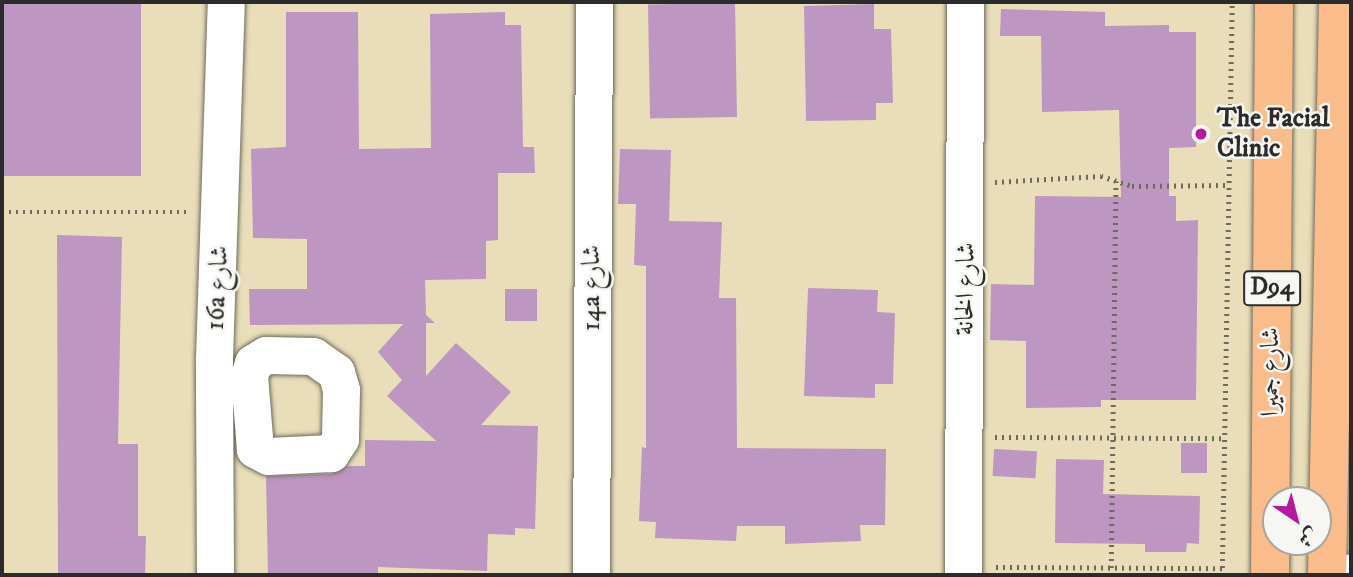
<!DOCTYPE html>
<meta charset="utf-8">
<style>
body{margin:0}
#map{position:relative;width:1353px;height:577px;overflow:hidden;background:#e9deb9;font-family:"IM FELL DW Pica",Amiri,serif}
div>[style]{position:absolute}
.building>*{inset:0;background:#bd96c2;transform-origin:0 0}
.path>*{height:4.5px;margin-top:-2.25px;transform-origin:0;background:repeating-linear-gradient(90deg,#6e6a5d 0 2px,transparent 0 7px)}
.roads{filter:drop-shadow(0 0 2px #6e6a5d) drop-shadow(0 0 2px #6e6a5d)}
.minor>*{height:37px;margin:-18.5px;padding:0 18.5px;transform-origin:18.5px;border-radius:18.5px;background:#fff}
.major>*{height:38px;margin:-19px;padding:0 19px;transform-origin:19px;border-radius:19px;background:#f9bc8a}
.dots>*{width:19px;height:19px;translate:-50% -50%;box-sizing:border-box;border:4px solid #f6f6f2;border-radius:50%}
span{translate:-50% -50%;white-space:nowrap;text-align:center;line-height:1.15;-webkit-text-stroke:5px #f6f6f2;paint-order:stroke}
.shield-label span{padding:2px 5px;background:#f6f6f2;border:2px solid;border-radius:5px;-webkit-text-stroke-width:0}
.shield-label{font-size:24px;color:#2b2b2b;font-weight:700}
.poi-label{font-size:26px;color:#2b2b2b;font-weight:700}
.left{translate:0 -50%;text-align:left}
.street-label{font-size:26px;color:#2b2b2b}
.frame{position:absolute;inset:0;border:4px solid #2b2b2b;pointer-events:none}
.north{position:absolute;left:1262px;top:486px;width:70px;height:70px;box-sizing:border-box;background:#f6f6f2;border:2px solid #a5a5a2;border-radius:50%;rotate:145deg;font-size:19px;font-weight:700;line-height:28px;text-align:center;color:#2b2b2b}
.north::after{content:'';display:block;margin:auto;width:24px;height:32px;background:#b5179e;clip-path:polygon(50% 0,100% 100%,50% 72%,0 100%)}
</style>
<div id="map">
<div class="building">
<div style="left:2px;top:2px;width:139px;height:174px"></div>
<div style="left:735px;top:3px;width:114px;height:87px;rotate:89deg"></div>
<div style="clip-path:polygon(874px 4px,874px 29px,891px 29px,893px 103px,876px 103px,876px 120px,806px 121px,804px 6px)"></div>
<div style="clip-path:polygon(1001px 9px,1105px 12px,1105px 26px,1169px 25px,1169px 32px,1196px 32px,1196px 147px,1169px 148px,1169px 196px,1176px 196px,1176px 221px,1198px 220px,1196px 400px,1101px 400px,1101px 407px,1026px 408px,1026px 341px,990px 340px,991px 284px,1034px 285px,1035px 196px,1121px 197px,1119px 110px,1042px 112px,1041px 36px,1000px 36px)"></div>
<div style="clip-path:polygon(286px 12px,358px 12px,359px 149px,431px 148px,430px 14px,505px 12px,505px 25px,521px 25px,523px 147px,534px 147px,535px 173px,498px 173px,498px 240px,486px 241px,486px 279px,425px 280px,426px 315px,435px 323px,426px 323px,426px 376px,456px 343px,511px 392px,481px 425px,538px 426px,535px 529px,515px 528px,515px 535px,488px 534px,487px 571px,378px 567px,378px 575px,268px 575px,266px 476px,332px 474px,347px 466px,365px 466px,365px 440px,436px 441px,387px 396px,402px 380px,378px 352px,403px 324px,250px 325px,249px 289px,307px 289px,307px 239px,253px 238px,251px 149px,286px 147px)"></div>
<div style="clip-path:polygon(620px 149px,671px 150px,669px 221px,722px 222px,719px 298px,736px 298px,737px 448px,886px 449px,885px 525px,860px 525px,861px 541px,785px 544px,785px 526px,737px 526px,736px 541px,655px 538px,656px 522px,639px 521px,642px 447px,646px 448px,646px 266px,634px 265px,636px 204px,618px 204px)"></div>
<div style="clip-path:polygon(57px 235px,122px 237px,118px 444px,138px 444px,138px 536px,146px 536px,145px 575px,58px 575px)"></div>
<div style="clip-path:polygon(808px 288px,878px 290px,877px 312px,895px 313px,893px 384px,875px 384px,875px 398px,804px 396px)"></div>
<div style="left:505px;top:289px;width:32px;height:32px"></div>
<div style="left:1207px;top:443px;width:30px;height:26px;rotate:90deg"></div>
<div style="left:994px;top:449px;width:43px;height:27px;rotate:3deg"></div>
<div style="clip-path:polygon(1056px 459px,1104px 460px,1103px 494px,1200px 496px,1199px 544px,1187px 543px,1186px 552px,1145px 552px,1145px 544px,1055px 543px)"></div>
</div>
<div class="path">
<div style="left:995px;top:182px;width:106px;rotate:-3.2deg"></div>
<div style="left:1101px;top:176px;width:33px;rotate:18deg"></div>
<div style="left:1132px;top:186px;width:96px;rotate:-0.6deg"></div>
<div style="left:2px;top:212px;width:184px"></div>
<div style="left:995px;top:437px;width:229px;rotate:0.3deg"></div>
<div style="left:996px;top:567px;width:226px;rotate:0.3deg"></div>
<div style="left:1111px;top:568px;width:387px;rotate:-89.3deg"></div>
<div style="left:1222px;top:575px;width:573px;rotate:-89deg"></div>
</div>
<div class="roads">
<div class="minor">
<div style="left:266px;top:355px;width:47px;rotate:1.2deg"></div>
<div style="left:313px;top:356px;width:28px;rotate:35deg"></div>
<div style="left:336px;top:372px;width:19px;rotate:74deg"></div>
<div style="left:341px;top:390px;width:49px;rotate:91.2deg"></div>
<div style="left:340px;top:439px;width:17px;rotate:123deg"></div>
<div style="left:331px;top:453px;width:63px;rotate:177.3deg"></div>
<div style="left:268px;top:456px;width:15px;rotate:-152deg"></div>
<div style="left:255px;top:449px;width:73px;rotate:-94.7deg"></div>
<div style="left:249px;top:376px;width:14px;rotate:-73deg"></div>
<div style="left:253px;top:363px;width:15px;rotate:-32deg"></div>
<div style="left:215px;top:575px;width:217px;rotate:-90.3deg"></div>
<div style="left:214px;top:358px;width:356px;rotate:-88.1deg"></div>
<div style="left:591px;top:575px;width:573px;rotate:-89.7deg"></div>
<div style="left:963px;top:575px;width:573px;rotate:-89.8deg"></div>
<div style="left:1348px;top:575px;width:4px;rotate:-45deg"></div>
</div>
<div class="major">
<div style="left:1270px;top:575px;width:573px;rotate:-89.6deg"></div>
<div style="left:1327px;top:575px;width:573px;rotate:-88.9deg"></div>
</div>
</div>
<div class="dots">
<div style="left:1201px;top:134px;background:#b5179e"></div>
</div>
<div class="shield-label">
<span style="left:1272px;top:288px">D94</span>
</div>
<div class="poi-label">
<span class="left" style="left:1217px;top:134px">The Facial<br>Clinic</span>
</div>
<div class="street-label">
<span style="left:218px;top:288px;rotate:-87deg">16a شارع</span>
<span style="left:592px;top:288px;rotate:-90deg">14a شارع</span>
<span style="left:966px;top:289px;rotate:-89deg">شارع الخانة</span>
<span style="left:1271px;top:372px;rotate:-90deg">شارع جميرا</span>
</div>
<div class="frame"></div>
<div class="north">ش</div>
</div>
